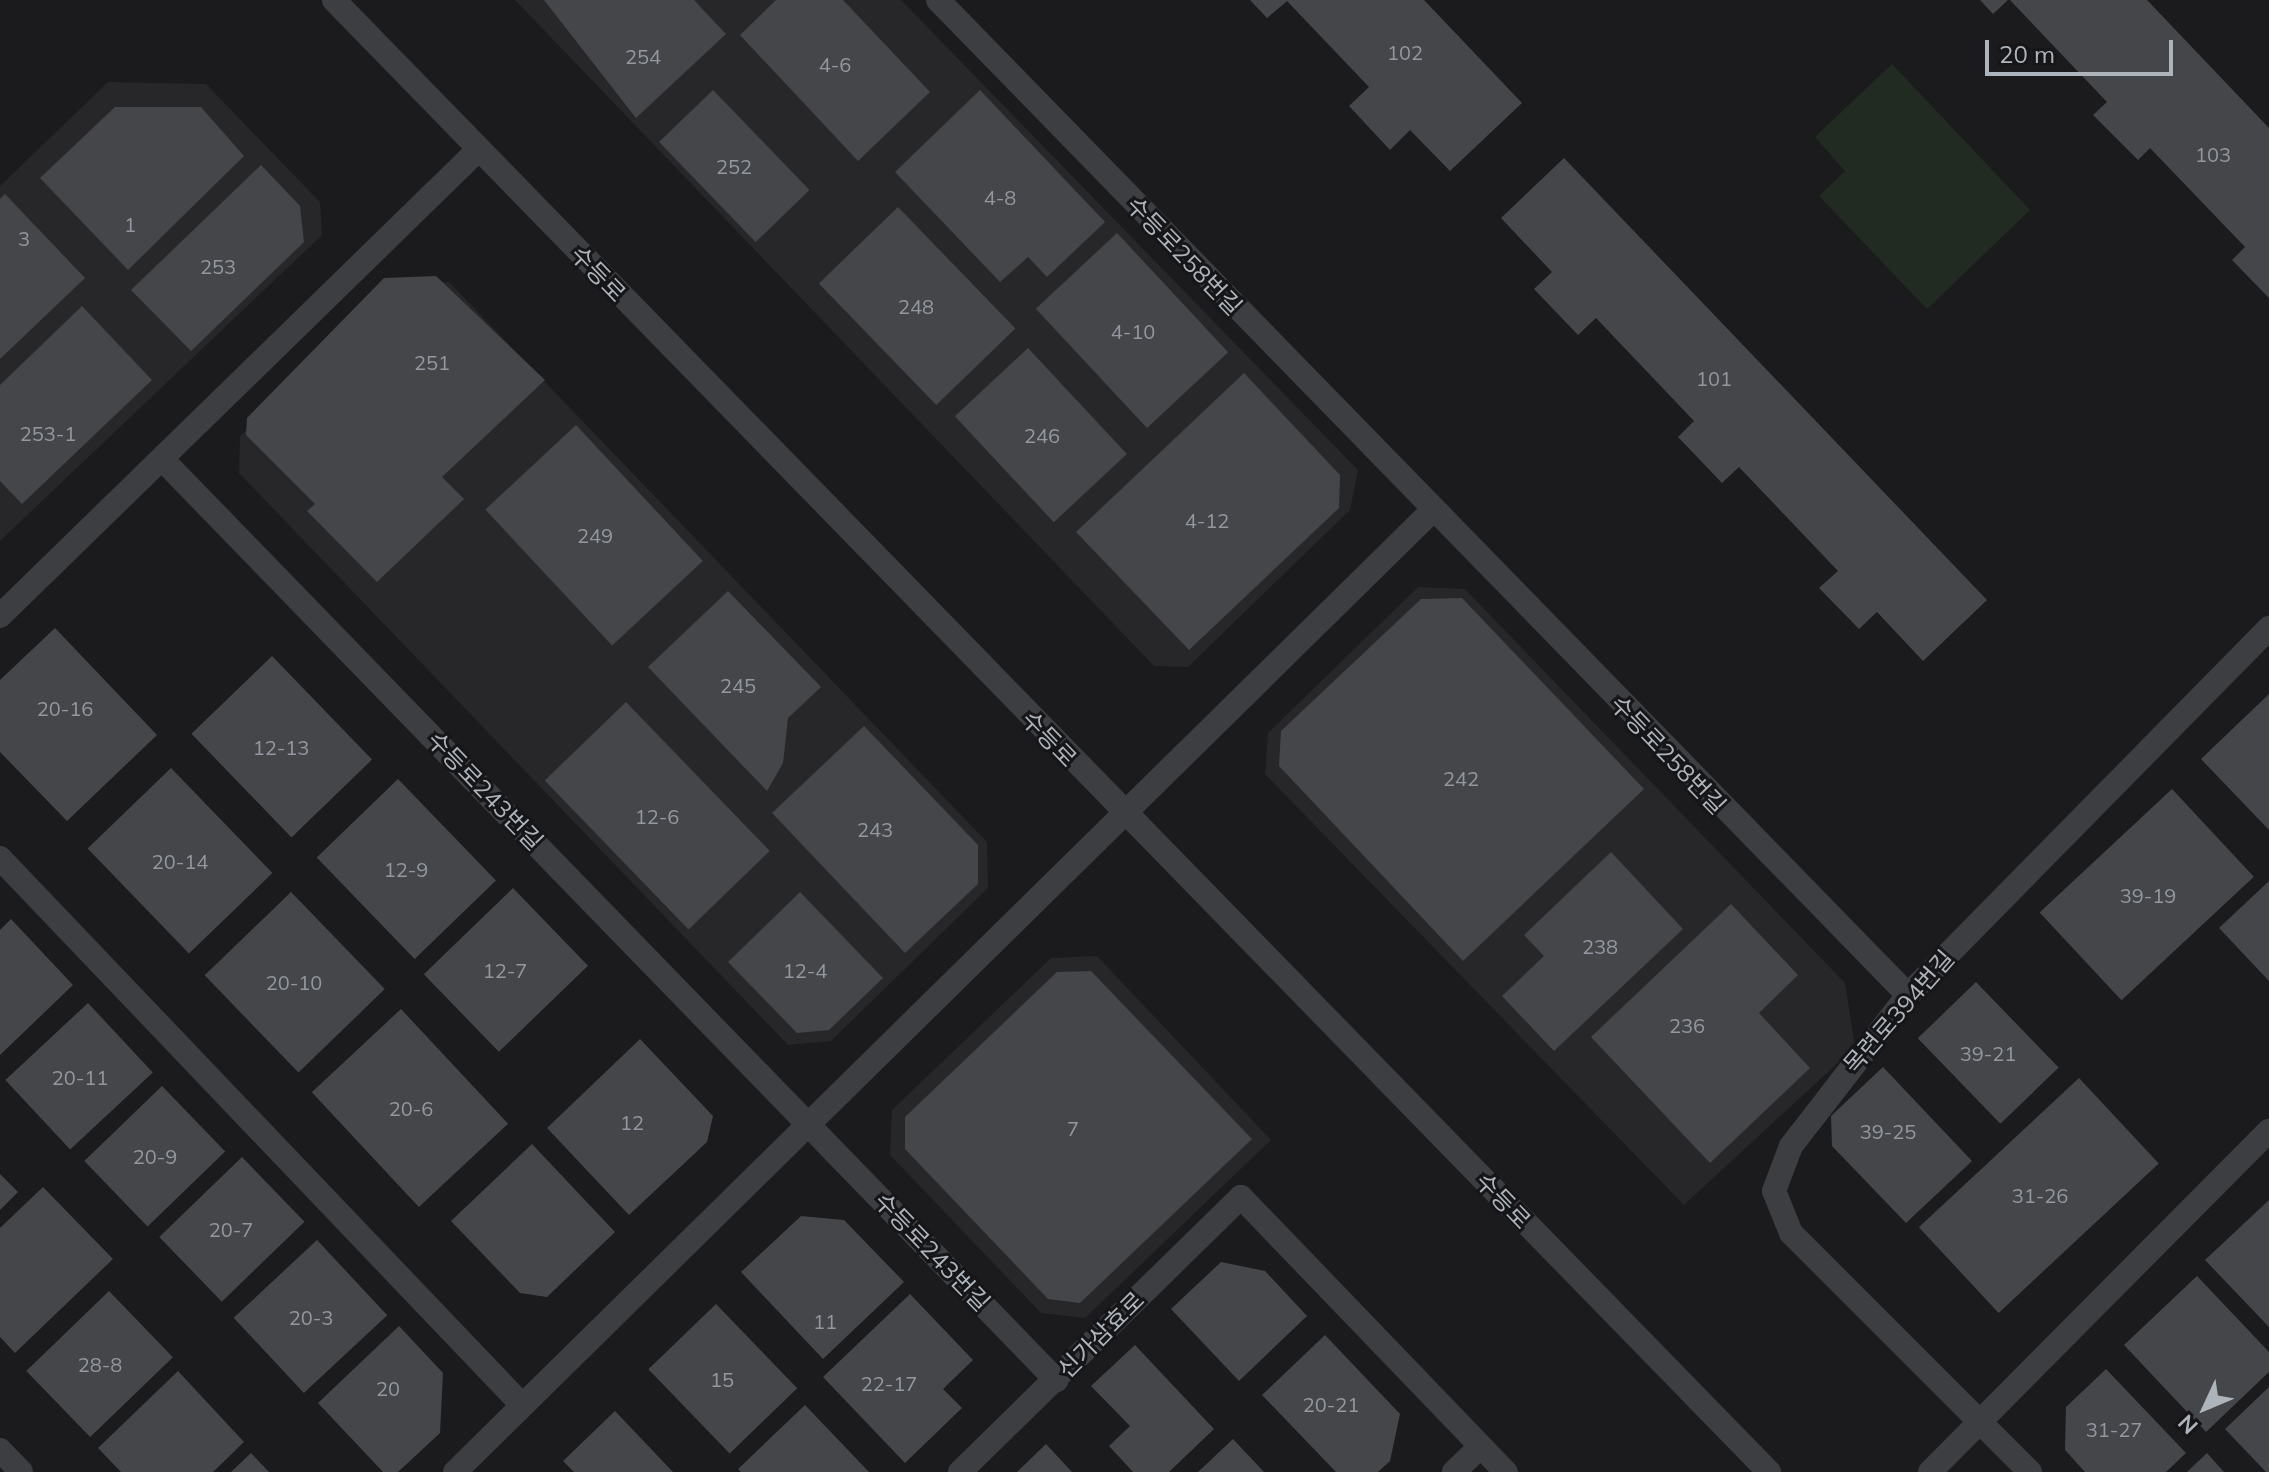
<!DOCTYPE html>
<meta charset="utf-8">
<style>
body{margin:0}
#map{position:relative;width:2269px;height:1472px;overflow:hidden;background:#1b1b1d;font-family:Mulish,"Noto Sans KR",sans-serif}
div>[style]{position:absolute}
.built>*{inset:0;background:#27272a}
.green>*{inset:0;background:#222b22}
.building>*{inset:0;background:#45464a;transform-origin:0 0}
.minor>*{height:24px;margin:-12px;padding:0 12px;transform-origin:12px;border-radius:12px;background:#3c3e42}
span{translate:-50% -50%;white-space:nowrap;text-align:center;line-height:1.15;-webkit-text-stroke:6px #161618;paint-order:stroke}
.number-label{font-size:20px;color:#9398a0}
.number-label span{-webkit-text-stroke-width:0}
.street-label{font-size:24px;color:#adb4bc}
.north{position:absolute;left:2165px;top:1368px;width:80px;height:80px;-webkit-text-stroke:6px #161618;paint-order:stroke;rotate:226deg;font-size:22px;font-weight:700;line-height:32px;text-align:center;color:#adb4bc}
.north::after{content:'';display:block;margin:auto;width:28px;height:36px;background:#adb4bc;clip-path:polygon(50% 0,100% 100%,50% 72%,0 100%)}
.scale{position:absolute;left:1985px;top:40px;width:188px;height:36px;box-sizing:border-box;border:4px solid #adb4bc;border-top:0;padding-left:10px;font-size:24px;line-height:28px;white-space:nowrap;color:#adb4bc;-webkit-text-stroke:6px #161618;paint-order:stroke}
</style>
<div id="map">
<div class="built">
<div style="clip-path:polygon(515px 0,901px 0,1358px 470px,1350px 510px,1188px 667px,1154px 666px)"></div>
<div style="clip-path:polygon(108px 82px,206px 84px,320px 202px,322px 235px,0 541px,0 186px)"></div>
<div style="clip-path:polygon(449px 282px,987px 842px,988px 888px,831px 1041px,788px 1045px,239px 473px,240px 436px,396px 283px)"></div>
<div style="clip-path:polygon(1418px 587px,1465px 589px,1845px 983px,1855px 1047px,1684px 1205px,1265px 774px,1268px 733px)"></div>
<div style="clip-path:polygon(1097px 956px,1271px 1140px,1085px 1318px,1041px 1313px,890px 1155px,892px 1110px,1051px 958px)"></div>
</div>
<div class="green">
<div style="clip-path:polygon(1892px 64px,2030px 210px,1927px 309px,1819px 196px,1845px 171px,1815px 137px)"></div>
</div>
<div class="building">
<div style="clip-path:polygon(544px 0,694px 0,726px 34px,636px 118px)"></div>
<div style="clip-path:polygon(776px 0,843px 0,930px 92px,858px 161px,740px 35px)"></div>
<div style="clip-path:polygon(1250px 0,1424px 0,1522px 103px,1450px 171px,1410px 130px,1390px 150px,1349px 106px,1369px 87px,1287px 1px,1267px 18px)"></div>
<div style="clip-path:polygon(1980px 0,2008px 0,1993px 14px)"></div>
<div style="clip-path:polygon(2010px 0,2147px 0,2269px 128px,2269px 298px,2232px 260px,2245px 247px,2150px 148px,2138px 160px,2093px 115px,2107px 102px)"></div>
<div style="left:713px;top:90px;width:139px;height:75px;rotate:46deg"></div>
<div style="clip-path:polygon(980px 90px,1105px 222px,1047px 277px,1028px 257px,1000px 282px,895px 172px)"></div>
<div style="clip-path:polygon(115px 107px,201px 107px,244px 156px,128px 270px,40px 178px)"></div>
<div style="clip-path:polygon(1564px 158px,1987px 600px,1923px 661px,1877px 612px,1859px 629px,1819px 588px,1838px 571px,1739px 467px,1722px 483px,1678px 437px,1694px 421px,1596px 318px,1578px 335px,1534px 289px,1552px 272px,1501px 218px)"></div>
<div style="clip-path:polygon(261px 165px,300px 206px,304px 242px,191px 351px,131px 290px)"></div>
<div style="clip-path:polygon(5px 194px,85px 278px,0 359px,0 199px)"></div>
<div style="left:898px;top:207px;width:169px;height:110px;rotate:46deg"></div>
<div style="left:1117px;top:233px;width:163px;height:111px;rotate:47deg"></div>
<div style="clip-path:polygon(436px 276px,545px 380px,442px 477px,464px 499px,377px 582px,307px 511px,315px 504px,246px 435px,247px 418px,384px 278px)"></div>
<div style="clip-path:polygon(82px 306px,152px 380px,22px 504px,0 481px,0 385px)"></div>
<div style="left:1028px;top:348px;width:145px;height:100px;rotate:47deg"></div>
<div style="clip-path:polygon(1244px 373px,1340px 475px,1339px 508px,1189px 650px,1076px 532px)"></div>
<div style="left:576px;top:425px;width:186px;height:124px;rotate:47deg"></div>
<div style="clip-path:polygon(728px 591px,821px 687px,788px 718px,783px 763px,767px 791px,648px 667px)"></div>
<div style="clip-path:polygon(1462px 598px,1644px 789px,1463px 961px,1279px 766px,1281px 731px,1421px 599px)"></div>
<div style="clip-path:polygon(55px 628px,157px 735px,67px 821px,0 752px,0 680px)"></div>
<div style="left:272px;top:656px;width:144px;height:112px;rotate:46deg"></div>
<div style="clip-path:polygon(2269px 694px,2269px 830px,2201px 759px)"></div>
<div style="left:626px;top:702px;width:207px;height:113px;rotate:46deg"></div>
<div style="clip-path:polygon(864px 726px,978px 845px,978px 884px,905px 953px,772px 813px)"></div>
<div style="left:171px;top:768px;width:146px;height:116px;rotate:46deg"></div>
<div style="left:398px;top:779px;width:141px;height:113px;rotate:46deg"></div>
<div style="left:2172px;top:789px;width:120px;height:181px;rotate:47deg"></div>
<div style="clip-path:polygon(1611px 852px,1683px 929px,1554px 1051px,1502px 996px,1544px 956px,1524px 935px)"></div>
<div style="clip-path:polygon(2269px 881px,2269px 981px,2219px 928px)"></div>
<div style="left:513px;top:888px;width:108px;height:124px;rotate:46deg"></div>
<div style="left:291px;top:892px;width:135px;height:120px;rotate:46deg"></div>
<div style="clip-path:polygon(800px 892px,883px 978px,829px 1030px,797px 1033px,728px 962px)"></div>
<div style="clip-path:polygon(1731px 904px,1798px 975px,1759px 1013px,1810px 1068px,1710px 1163px,1591px 1037px)"></div>
<div style="clip-path:polygon(11px 919px,73px 985px,0 1055px,0 930px)"></div>
<div style="clip-path:polygon(1091px 971px,1252px 1139px,1080px 1303px,1048px 1299px,905px 1149px,905px 1117px,1057px 972px)"></div>
<div style="left:1976px;top:982px;width:119px;height:81px;rotate:46deg"></div>
<div style="left:88px;top:1003px;width:95px;height:113px;rotate:47deg"></div>
<div style="left:401px;top:1009px;width:157px;height:122px;rotate:47deg"></div>
<div style="clip-path:polygon(640px 1039px,713px 1116px,707px 1142px,629px 1215px,547px 1128px)"></div>
<div style="clip-path:polygon(1883px 1067px,1972px 1161px,1906px 1223px,1832px 1146px,1831px 1116px)"></div>
<div style="left:2079px;top:1078px;width:117px;height:219px;rotate:47deg"></div>
<div style="left:162px;top:1086px;width:91px;height:108px;rotate:46deg"></div>
<div style="clip-path:polygon(532px 1144px,615px 1232px,547px 1297px,520px 1293px,451px 1221px)"></div>
<div style="left:242px;top:1157px;width:90px;height:115px;rotate:46deg"></div>
<div style="clip-path:polygon(0 1174px,18px 1192px,0 1210px)"></div>
<div style="clip-path:polygon(43px 1187px,113px 1259px,15px 1353px,0 1337px,0 1228px)"></div>
<div style="clip-path:polygon(2269px 1200px,2269px 1327px,2205px 1260px)"></div>
<div style="clip-path:polygon(801px 1216px,844px 1220px,904px 1282px,823px 1359px,741px 1272px)"></div>
<div style="left:317px;top:1240px;width:103px;height:114px;rotate:47deg"></div>
<div style="clip-path:polygon(1221px 1262px,1265px 1271px,1307px 1316px,1239px 1381px,1171px 1309px)"></div>
<div style="clip-path:polygon(2197px 1276px,2269px 1352px,2269px 1372px,2206px 1432px,2124px 1345px)"></div>
<div style="left:109px;top:1291px;width:92px;height:115px;rotate:46deg"></div>
<div style="clip-path:polygon(910px 1294px,973px 1360px,943px 1389px,962px 1408px,905px 1463px,823px 1377px)"></div>
<div style="left:716px;top:1304px;width:117px;height:94px;rotate:46deg"></div>
<div style="clip-path:polygon(399px 1326px,443px 1373px,440px 1433px,398px 1472px,383px 1472px,318px 1403px)"></div>
<div style="clip-path:polygon(1325px 1335px,1400px 1414px,1390px 1461px,1378px 1472px,1336px 1472px,1262px 1395px)"></div>
<div style="clip-path:polygon(1135px 1345px,1214px 1429px,1169px 1472px,1133px 1472px,1109px 1446px,1130px 1426px,1091px 1386px)"></div>
<div style="clip-path:polygon(2106px 1369px,2186px 1453px,2166px 1472px,2085px 1472px,2065px 1450px,2066px 1407px)"></div>
<div style="clip-path:polygon(178px 1371px,244px 1442px,213px 1472px,121px 1472px,98px 1448px)"></div>
<div style="clip-path:polygon(2269px 1387px,2269px 1472px,2266px 1472px,2225px 1429px)"></div>
<div style="clip-path:polygon(805px 1405px,869px 1472px,741px 1472px,738px 1469px)"></div>
<div style="clip-path:polygon(615px 1411px,673px 1472px,574px 1472px,563px 1461px)"></div>
<div style="clip-path:polygon(1233px 1439px,1264px 1472px,1198px 1472px)"></div>
<div style="clip-path:polygon(1046px 1444px,1072px 1472px,1017px 1472px)"></div>
<div style="clip-path:polygon(251px 1453px,269px 1472px,231px 1472px)"></div>
<div style="clip-path:polygon(2207px 1453px,2224px 1472px,2187px 1472px)"></div>
</div>
<div class="minor">
<div style="left:334px;top:0;width:2056px;rotate:45.73deg"></div>
<div style="left:938px;top:0;width:1390px;rotate:45.73deg"></div>
<div style="left:162px;top:459px;width:1284px;rotate:45.85deg"></div>
<div style="left:0;top:616px;width:668px;rotate:-44.27deg"></div>
<div style="left:0;top:858px;width:756px;rotate:46.34deg"></div>
<div style="left:0;top:1450px;width:30px;rotate:46deg"></div>
<div style="left:455px;top:1472px;width:1369px;rotate:-44.53deg"></div>
<div style="left:960px;top:1472px;width:393px;rotate:-44.4deg"></div>
<div style="left:1241px;top:1197px;width:382px;rotate:46.1deg"></div>
<div style="left:1454px;top:1472px;width:37px;rotate:-44deg"></div>
<div style="left:1930px;top:1472px;width:481px;rotate:-45.2deg"></div>
<div style="left:2030px;top:1472px;width:338px;rotate:-135deg"></div>
<div style="left:1791px;top:1233px;width:45px;rotate:-112deg"></div>
<div style="left:1774px;top:1191px;width:48px;rotate:-69.3deg"></div>
<div style="left:1791px;top:1146px;width:191px;rotate:-52.2deg"></div>
<div style="left:1908px;top:995px;width:515px;rotate:-45.47deg"></div>
</div>
<div class="number-label">
<span style="left:1405px;top:52px">102</span>
<span style="left:643px;top:56px">254</span>
<span style="left:835px;top:64px">4-6</span>
<span style="left:2213px;top:154px">103</span>
<span style="left:734px;top:166px">252</span>
<span style="left:1000px;top:197px">4-8</span>
<span style="left:130px;top:224px">1</span>
<span style="left:24px;top:238px">3</span>
<span style="left:218px;top:266px">253</span>
<span style="left:916px;top:306px">248</span>
<span style="left:1133px;top:331px">4-10</span>
<span style="left:432px;top:362px">251</span>
<span style="left:1714px;top:378px">101</span>
<span style="left:48px;top:433px">253-1</span>
<span style="left:1042px;top:435px">246</span>
<span style="left:1207px;top:520px">4-12</span>
<span style="left:595px;top:535px">249</span>
<span style="left:738px;top:685px">245</span>
<span style="left:65px;top:708px">20-16</span>
<span style="left:281px;top:747px">12-13</span>
<span style="left:1461px;top:778px">242</span>
<span style="left:657px;top:816px">12-6</span>
<span style="left:875px;top:829px">243</span>
<span style="left:180px;top:861px">20-14</span>
<span style="left:406px;top:869px">12-9</span>
<span style="left:2148px;top:895px">39-19</span>
<span style="left:1600px;top:946px">238</span>
<span style="left:505px;top:970px">12-7</span>
<span style="left:805px;top:970px">12-4</span>
<span style="left:294px;top:982px">20-10</span>
<span style="left:1687px;top:1025px">236</span>
<span style="left:1988px;top:1053px">39-21</span>
<span style="left:80px;top:1077px">20-11</span>
<span style="left:411px;top:1108px">20-6</span>
<span style="left:632px;top:1122px">12</span>
<span style="left:1073px;top:1128px">7</span>
<span style="left:1888px;top:1131px">39-25</span>
<span style="left:155px;top:1156px">20-9</span>
<span style="left:2040px;top:1195px">31-26</span>
<span style="left:231px;top:1229px">20-7</span>
<span style="left:311px;top:1317px">20-3</span>
<span style="left:825px;top:1321px">11</span>
<span style="left:100px;top:1364px">28-8</span>
<span style="left:722px;top:1379px">15</span>
<span style="left:889px;top:1383px">22-17</span>
<span style="left:388px;top:1388px">20</span>
<span style="left:1331px;top:1404px">20-21</span>
<span style="left:2114px;top:1429px">31-27</span>
</div>
<div class="street-label">
<span style="left:1184px;top:256px;rotate:46deg">수등로258번길</span>
<span style="left:598px;top:274px;rotate:46deg">수등로</span>
<span style="left:1049px;top:739px;rotate:46deg">수등로</span>
<span style="left:1668px;top:755px;rotate:46deg">수등로258번길</span>
<span style="left:485px;top:791px;rotate:46deg">수등로243번길</span>
<span style="left:1899px;top:1012px;rotate:-49deg">목련로394번길</span>
<span style="left:1503px;top:1201px;rotate:46deg">수등로</span>
<span style="left:932px;top:1252px;rotate:46deg">수등로243번길</span>
<span style="left:1101px;top:1335px;rotate:-45deg">신가삼효로</span>
</div>
<div class="north">N</div>
<div class="scale">20 m</div>
</div>
